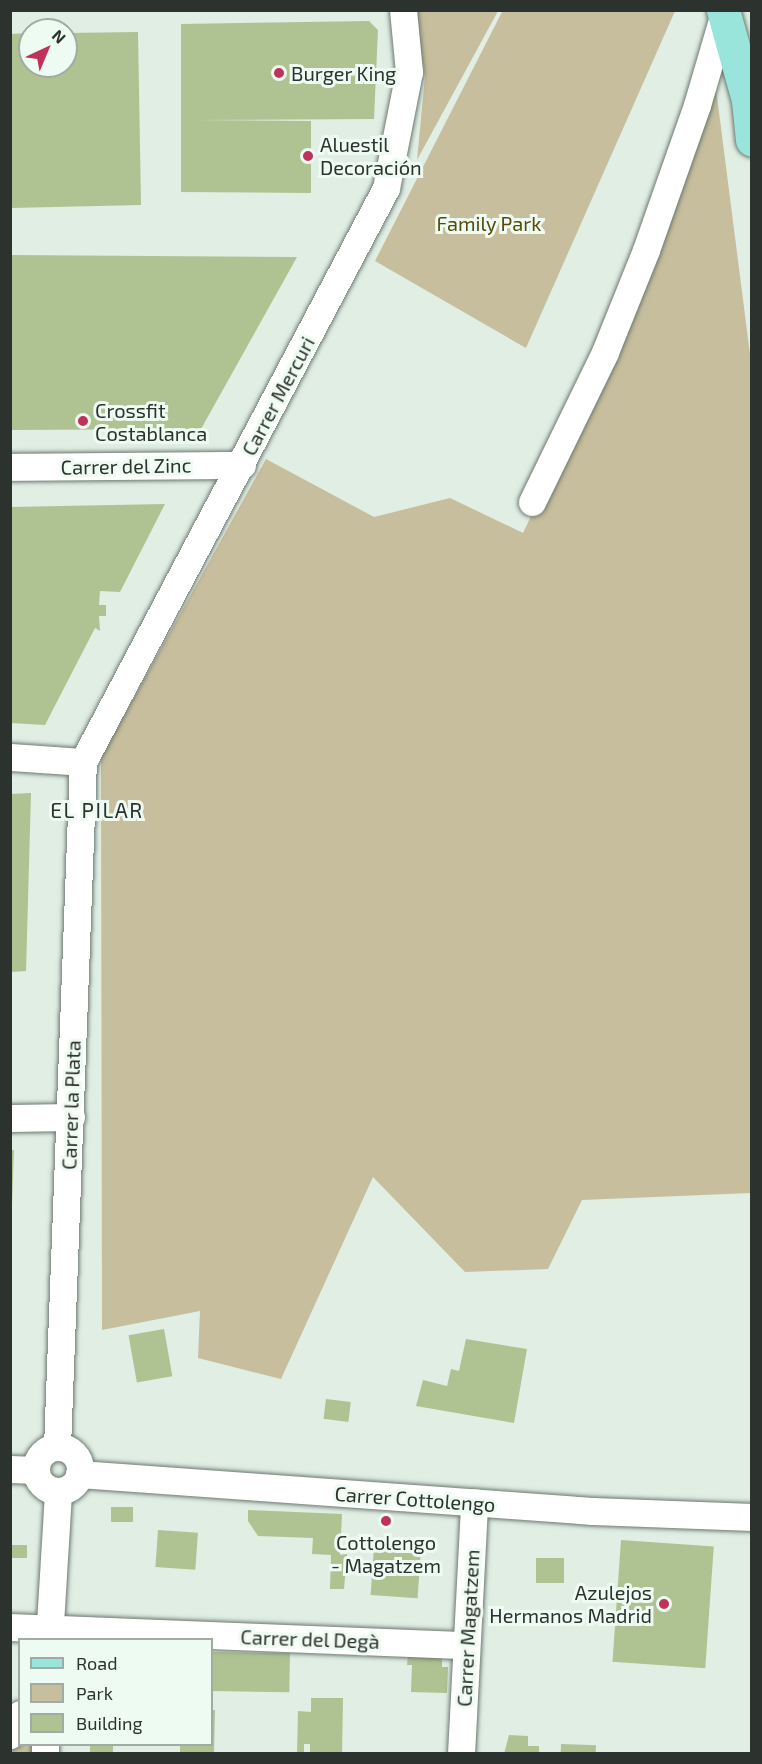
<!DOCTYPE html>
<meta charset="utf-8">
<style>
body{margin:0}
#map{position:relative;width:762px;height:1764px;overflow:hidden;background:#e0eee4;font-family:"Exo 2",sans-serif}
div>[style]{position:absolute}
.green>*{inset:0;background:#c6be9c}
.building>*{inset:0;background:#afc292;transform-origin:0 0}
.roads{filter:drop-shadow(0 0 2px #6d7970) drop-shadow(0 0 2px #6d7970)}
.minor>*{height:27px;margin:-13.5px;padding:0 13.5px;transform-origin:13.5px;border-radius:13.5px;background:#fff}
.minor>.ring{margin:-13.5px;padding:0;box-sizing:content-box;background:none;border:27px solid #fff;border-radius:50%}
.major>*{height:33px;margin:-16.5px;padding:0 16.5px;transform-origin:16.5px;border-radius:16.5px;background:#99e5dc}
.dots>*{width:16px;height:16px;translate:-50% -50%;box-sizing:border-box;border:3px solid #eefbf2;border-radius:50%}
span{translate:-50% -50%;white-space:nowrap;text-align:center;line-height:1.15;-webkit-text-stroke:6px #eefbf2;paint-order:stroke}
.poi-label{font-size:20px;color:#2c322e}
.left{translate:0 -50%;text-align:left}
.right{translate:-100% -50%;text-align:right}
.park-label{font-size:20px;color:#574a0b}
.street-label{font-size:20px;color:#2c322e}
.neighbourhood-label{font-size:21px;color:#2c322e;letter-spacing:1.5px}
.frame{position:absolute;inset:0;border:12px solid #2c322e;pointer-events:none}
.legend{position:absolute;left:18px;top:1638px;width:195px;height:108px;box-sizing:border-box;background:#eefbf2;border:2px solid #a0aba4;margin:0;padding:8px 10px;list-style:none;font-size:18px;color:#2c322e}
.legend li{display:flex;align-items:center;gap:12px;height:30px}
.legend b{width:30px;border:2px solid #a0aba4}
.north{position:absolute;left:18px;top:18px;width:60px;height:60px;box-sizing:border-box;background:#eefbf2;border:2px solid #a0aba4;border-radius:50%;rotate:44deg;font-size:16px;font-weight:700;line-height:24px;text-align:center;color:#2c322e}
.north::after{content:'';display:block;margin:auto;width:21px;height:27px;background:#c1325a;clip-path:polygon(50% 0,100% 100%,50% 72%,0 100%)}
</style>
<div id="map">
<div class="green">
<div style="clip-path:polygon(503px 10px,675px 11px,526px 348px,375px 261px)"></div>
<div style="clip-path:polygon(415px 11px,498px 11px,417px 160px,425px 77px)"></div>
<div style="clip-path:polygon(714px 73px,752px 370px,751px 1193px,582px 1200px,548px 1269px,465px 1272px,373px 1177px,281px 1379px,198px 1358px,200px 1311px,102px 1330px,101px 757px,266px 459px,374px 517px,450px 498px,523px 533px,642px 282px)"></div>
<div style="clip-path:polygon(19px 1739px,20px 1744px,34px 1745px,33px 1753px,11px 1754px,11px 1748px)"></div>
</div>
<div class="building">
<div style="clip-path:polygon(369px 21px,378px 30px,374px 119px,194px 120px,311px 121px,311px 193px,181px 192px,181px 24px)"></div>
<div style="clip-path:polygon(138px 32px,141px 205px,10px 208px,10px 34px,30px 33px,30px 66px,66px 66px,66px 33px)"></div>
<div style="clip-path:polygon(10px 255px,297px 257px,201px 429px,10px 430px)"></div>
<div style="clip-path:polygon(165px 504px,120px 592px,100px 591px,99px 605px,106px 605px,106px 616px,99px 616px,100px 631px,95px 628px,45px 725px,10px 723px,10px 507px)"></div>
<div style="clip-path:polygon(31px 793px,26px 971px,10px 972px,10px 794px)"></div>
<div style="clip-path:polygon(10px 1150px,14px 1150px,12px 1206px,10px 1206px)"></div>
<div style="left:164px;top:1329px;width:48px;height:36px;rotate:80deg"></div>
<div style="clip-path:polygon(466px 1339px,527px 1349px,514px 1423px,416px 1406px,423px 1380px,447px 1386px,451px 1369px,459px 1371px)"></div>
<div style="left:326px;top:1399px;width:25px;height:20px;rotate:7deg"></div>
<div style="left:111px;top:1507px;width:22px;height:15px"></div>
<div style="clip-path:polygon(248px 1510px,342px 1514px,340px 1555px,347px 1554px,344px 1589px,330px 1589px,331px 1555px,312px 1554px,313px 1538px,258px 1536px,248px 1521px)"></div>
<div style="left:158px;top:1530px;width:40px;height:37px;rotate:4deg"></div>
<div style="left:621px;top:1540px;width:93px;height:122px;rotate:4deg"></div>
<div style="left:10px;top:1545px;width:17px;height:13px"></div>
<div style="left:374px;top:1547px;width:47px;height:48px;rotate:4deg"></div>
<div style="left:536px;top:1558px;width:28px;height:25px"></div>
<div style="left:212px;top:1652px;width:78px;height:39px;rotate:1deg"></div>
<div style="clip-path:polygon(408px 1655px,442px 1657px,442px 1667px,448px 1667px,447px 1693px,411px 1692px,412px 1665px,407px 1665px)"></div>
<div style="clip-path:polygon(311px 1698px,343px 1698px,342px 1754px,310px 1754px,310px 1744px,304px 1744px,304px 1754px,297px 1754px,298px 1711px,311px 1712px)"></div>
<div style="clip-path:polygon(212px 1710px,215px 1710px,214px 1754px,180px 1754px,180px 1744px,212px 1744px)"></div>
<div style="clip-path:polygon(509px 1735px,528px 1736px,528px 1746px,539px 1746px,539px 1754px,504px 1754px)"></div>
<div style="left:90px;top:1744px;width:23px;height:10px"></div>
<div style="left:561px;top:1744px;width:35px;height:9px;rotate:2deg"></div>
</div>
<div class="roads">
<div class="minor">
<div style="left:10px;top:467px;width:232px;rotate:-0.5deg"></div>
<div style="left:532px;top:502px;width:167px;rotate:-64deg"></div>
<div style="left:605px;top:352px;width:110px;rotate:-68.1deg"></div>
<div style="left:646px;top:250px;width:154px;rotate:-70.6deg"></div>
<div style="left:697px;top:105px;width:96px;rotate:-73.6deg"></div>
<div style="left:10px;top:757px;width:73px;rotate:3.9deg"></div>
<div style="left:10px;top:1118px;width:61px;rotate:-0.9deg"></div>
<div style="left:57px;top:1447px;width:685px;rotate:-87.83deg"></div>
<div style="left:83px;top:762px;width:649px;rotate:-62.17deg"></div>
<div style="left:386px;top:188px;width:118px;rotate:-78.8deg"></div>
<div style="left:409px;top:72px;width:62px;rotate:-95.5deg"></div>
<div class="ring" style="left:36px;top:1447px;width:17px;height:17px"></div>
<div style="left:10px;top:1469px;width:26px;rotate:2deg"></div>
<div style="left:79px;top:1474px;width:515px;rotate:4.12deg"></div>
<div style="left:593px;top:1511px;width:159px;rotate:2.2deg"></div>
<div style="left:10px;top:1627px;width:456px;rotate:2.3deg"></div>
<div style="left:49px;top:1640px;width:149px;rotate:-86.5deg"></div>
<div style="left:10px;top:1735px;width:23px;rotate:-65deg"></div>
<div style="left:45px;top:1754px;width:10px;rotate:-90deg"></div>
<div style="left:461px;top:1754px;width:252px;rotate:-87deg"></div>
</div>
<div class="major">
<div style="left:723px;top:10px;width:93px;rotate:74.5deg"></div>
<div style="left:748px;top:100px;width:40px;rotate:84.3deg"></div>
</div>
</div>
<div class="dots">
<div style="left:279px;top:73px;background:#c1325a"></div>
<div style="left:308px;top:156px;background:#c1325a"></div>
<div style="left:83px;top:421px;background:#c1325a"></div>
<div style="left:386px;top:1521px;background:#c1325a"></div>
<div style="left:664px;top:1604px;background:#c1325a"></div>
</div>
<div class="poi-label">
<span class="left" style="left:291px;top:73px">Burger King</span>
<span class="left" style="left:320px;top:156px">Aluestil<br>Decoración</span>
<span class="left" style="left:95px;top:422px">Crossfit<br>Costablanca</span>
<span style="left:386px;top:1554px">Cottolengo<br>- Magatzem</span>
<span class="right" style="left:652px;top:1604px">Azulejos<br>Hermanos Madrid</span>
</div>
<div class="park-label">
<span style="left:489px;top:223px">Family Park</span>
</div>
<div class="street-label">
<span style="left:278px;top:396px;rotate:-62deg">Carrer Mercuri</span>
<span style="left:126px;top:466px;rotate:-1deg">Carrer del Zinc</span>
<span style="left:71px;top:1105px;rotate:-88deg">Carrer la Plata</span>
<span style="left:415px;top:1499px;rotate:4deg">Carrer Cottolengo</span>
<span style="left:468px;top:1628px;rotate:-87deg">Carrer Magatzem</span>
<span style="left:310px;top:1639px;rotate:2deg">Carrer del Degà</span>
</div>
<div class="neighbourhood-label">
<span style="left:97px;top:810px">EL PILAR</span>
</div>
<div class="frame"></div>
<ul class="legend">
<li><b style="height:8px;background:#99e5dc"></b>Road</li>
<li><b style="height:16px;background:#c6be9c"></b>Park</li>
<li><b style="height:16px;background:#afc292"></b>Building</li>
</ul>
<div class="north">N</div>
</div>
